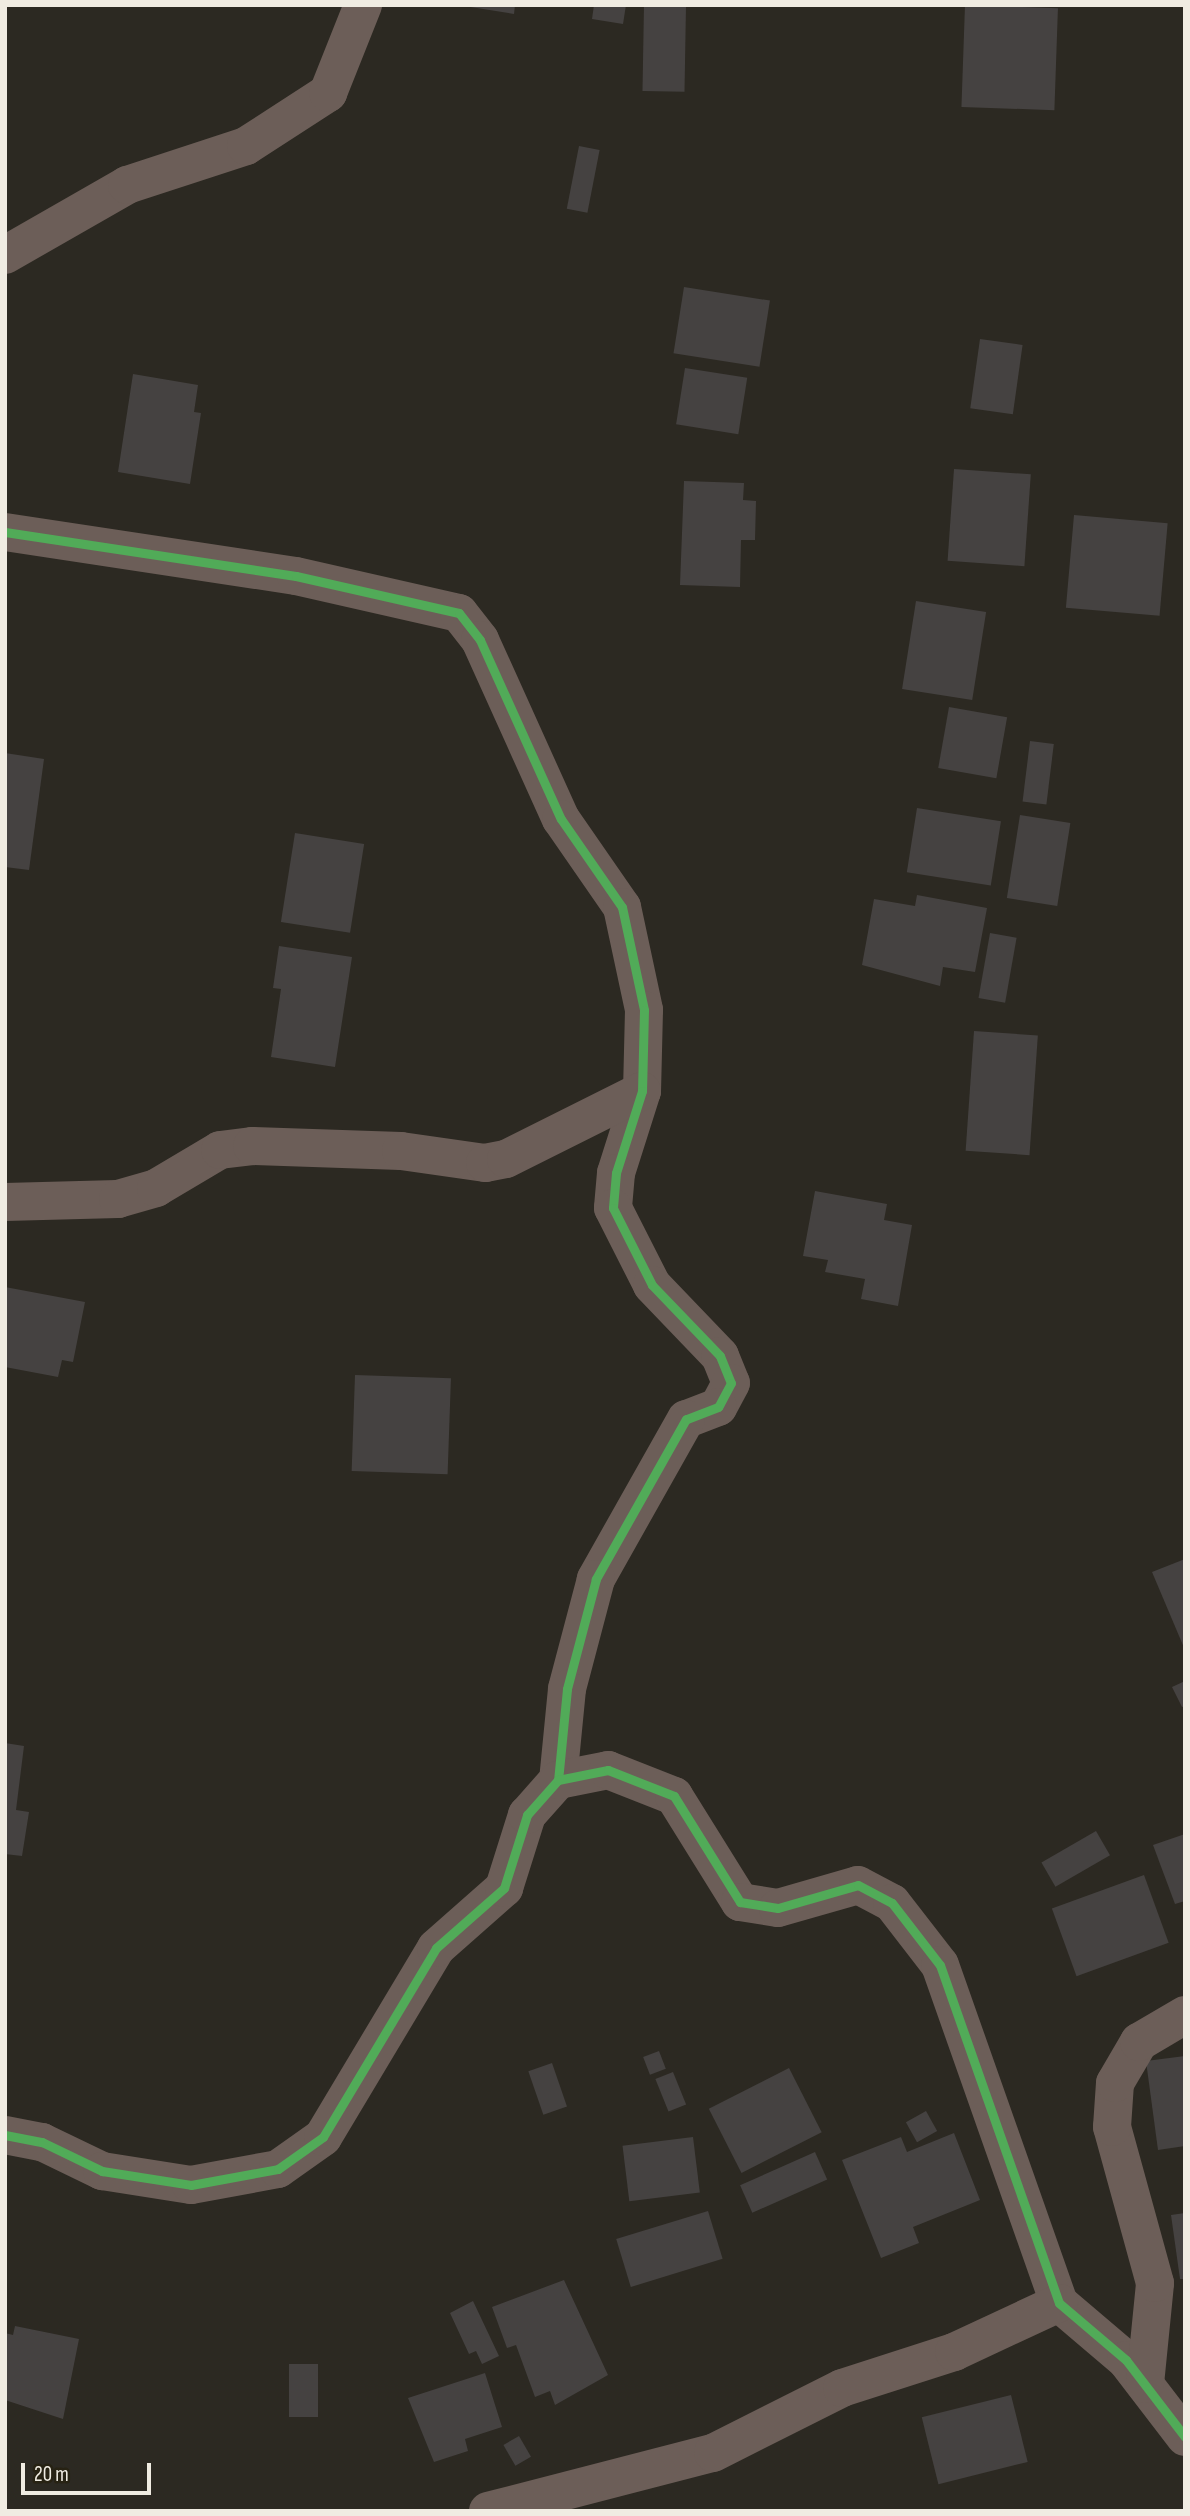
<!DOCTYPE html>
<style>
body{margin:0}
#map{position:relative;width:1190px;height:2516px;overflow:hidden;background:#2c2922;font-family:"Sofia Sans Condensed",sans-serif}
div>[style]{position:absolute}
.building>*{inset:0;background:#454241;transform-origin:0 0}
.street>*{height:38px;margin:-19px;padding:0 19px;transform-origin:19px;border-radius:19px;background:#6c5e58}
.cycleway>*{height:9px;margin:-4.5px;padding:0 4.5px;transform-origin:4.5px;border-radius:4.5px;background:#51ab58}
span{translate:-50% -50%;white-space:nowrap;text-align:center;line-height:1.15;-webkit-text-stroke:5px #272213;paint-order:stroke}
.frame{position:absolute;inset:0;border:7px solid #f0ece2;pointer-events:none}
.scale{position:absolute;left:21px;top:2463px;width:130px;height:32px;box-sizing:border-box;border:4px solid #f0ece2;border-top:0;padding-left:9px;font-size:21px;line-height:24px;white-space:nowrap;color:#f0ece2;-webkit-text-stroke:5px #272213;paint-order:stroke}
</style>
<div id="map">
<div class="building">
<div style="clip-path:polygon(458px 5px,515px 5px,514px 14px)"></div>
<div style="clip-path:polygon(594px 5px,626px 5px,623px 24px,592px 19px)"></div>
<div style="left:644px;top:5px;width:42px;height:86px;rotate:1deg"></div>
<div style="left:965px;top:5px;width:93px;height:102px;rotate:2deg"></div>
<div style="left:579px;top:146px;width:21px;height:64px;rotate:11deg"></div>
<div style="left:684px;top:287px;width:87px;height:67px;rotate:9deg"></div>
<div style="left:980px;top:339px;width:43px;height:70px;rotate:8deg"></div>
<div style="left:685px;top:368px;width:63px;height:57px;rotate:9deg"></div>
<div style="clip-path:polygon(133px 374px,198px 385px,194px 412px,201px 413px,190px 484px,118px 472px)"></div>
<div style="left:954px;top:469px;width:77px;height:92px;rotate:4deg"></div>
<div style="clip-path:polygon(684px 481px,744px 483px,743px 500px,756px 501px,755px 540px,741px 540px,740px 587px,680px 585px)"></div>
<div style="left:1074px;top:515px;width:94px;height:93px;rotate:5deg"></div>
<div style="left:916px;top:601px;width:71px;height:89px;rotate:9deg"></div>
<div style="left:949px;top:707px;width:59px;height:62px;rotate:10deg"></div>
<div style="left:1030px;top:741px;width:24px;height:61px;rotate:7deg"></div>
<div style="clip-path:polygon(5px 753px,44px 759px,29px 870px,5px 867px)"></div>
<div style="left:917px;top:808px;width:85px;height:65px;rotate:9deg"></div>
<div style="left:1020px;top:815px;width:51px;height:84px;rotate:9deg"></div>
<div style="left:295px;top:833px;width:70px;height:90px;rotate:9deg"></div>
<div style="clip-path:polygon(917px 895px,987px 908px,975px 972px,943px 967px,940px 986px,862px 965px,874px 899px,915px 906px)"></div>
<div style="left:990px;top:933px;width:27px;height:66px;rotate:10deg"></div>
<div style="clip-path:polygon(279px 946px,352px 957px,335px 1067px,271px 1057px,281px 989px,273px 988px)"></div>
<div style="left:974px;top:1031px;width:64px;height:120px;rotate:4deg"></div>
<div style="clip-path:polygon(815px 1191px,887px 1204px,884px 1220px,912px 1225px,898px 1306px,861px 1299px,865px 1279px,825px 1272px,828px 1260px,803px 1256px)"></div>
<div style="clip-path:polygon(5px 1287px,85px 1302px,73px 1362px,62px 1360px,58px 1377px,5px 1367px)"></div>
<div style="left:355px;top:1375px;width:96px;height:96px;rotate:2deg"></div>
<div style="clip-path:polygon(1185px 1559px,1185px 1650px,1152px 1572px)"></div>
<div style="clip-path:polygon(1185px 1681px,1185px 1706px,1182px 1707px,1172px 1687px)"></div>
<div style="clip-path:polygon(5px 1743px,24px 1746px,16px 1810px,29px 1812px,22px 1856px,5px 1854px)"></div>
<div style="left:1096px;top:1831px;width:28px;height:63px;rotate:60deg"></div>
<div style="clip-path:polygon(1185px 1834px,1185px 1901px,1175px 1904px,1153px 1845px)"></div>
<div style="left:1144px;top:1875px;width:72px;height:98px;rotate:70deg"></div>
<div style="left:659px;top:2051px;width:19px;height:17px;rotate:69deg"></div>
<div style="clip-path:polygon(1185px 2056px,1185px 2146px,1158px 2150px,1146px 2061px)"></div>
<div style="left:552px;top:2063px;width:46px;height:25px;rotate:71deg"></div>
<div style="left:789px;top:2068px;width:72px;height:90px;rotate:63deg"></div>
<div style="left:673px;top:2072px;width:35px;height:19px;rotate:68deg"></div>
<div style="left:926px;top:2111px;width:23px;height:23px;rotate:61deg"></div>
<div style="clip-path:polygon(954px 2133px,980px 2200px,913px 2227px,919px 2243px,881px 2258px,842px 2160px,901px 2137px,907px 2152px)"></div>
<div style="left:693px;top:2137px;width:56px;height:71px;rotate:83deg"></div>
<div style="left:815px;top:2152px;width:30px;height:82px;rotate:66deg"></div>
<div style="left:708px;top:2211px;width:50px;height:96px;rotate:73deg"></div>
<div style="clip-path:polygon(1185px 2213px,1185px 2279px,1180px 2279px,1171px 2215px)"></div>
<div style="clip-path:polygon(564px 2280px,608px 2375px,555px 2405px,550px 2391px,535px 2397px,516px 2345px,507px 2348px,492px 2307px)"></div>
<div style="clip-path:polygon(473px 2301px,499px 2356px,482px 2364px,476px 2351px,469px 2354px,450px 2313px)"></div>
<div style="clip-path:polygon(15px 2326px,79px 2339px,63px 2419px,5px 2400px,5px 2333px,13px 2335px)"></div>
<div style="left:318px;top:2364px;width:53px;height:29px;rotate:90deg"></div>
<div style="clip-path:polygon(485px 2373px,502px 2427px,465px 2439px,468px 2451px,434px 2462px,408px 2398px)"></div>
<div style="left:1011px;top:2395px;width:69px;height:92px;rotate:76deg"></div>
<div style="left:519px;top:2436px;width:24px;height:18px;rotate:60deg"></div>
</div>
<div class="street">
<div style="left:5px;top:255px;width:141px;rotate:-29.8deg"></div>
<div style="left:127px;top:185px;width:125px;rotate:-18.1deg"></div>
<div style="left:246px;top:146px;width:98px;rotate:-32.9deg"></div>
<div style="left:328px;top:93px;width:95px;rotate:-68.3deg"></div>
<div style="left:5px;top:532px;width:294px;rotate:8.6deg"></div>
<div style="left:296px;top:576px;width:167px;rotate:12.8deg"></div>
<div style="left:459px;top:613px;width:34px;rotate:52deg"></div>
<div style="left:480px;top:640px;width:196px;rotate:65.7deg"></div>
<div style="left:561px;top:819px;width:107px;rotate:55.3deg"></div>
<div style="left:622px;top:907px;width:105px;rotate:77.9deg"></div>
<div style="left:644px;top:1010px;width:81px;rotate:91.4deg"></div>
<div style="left:642px;top:1091px;width:86px;rotate:107.6deg"></div>
<div style="left:616px;top:1173px;width:35px;rotate:95deg"></div>
<div style="left:613px;top:1208px;width:86px;rotate:63.1deg"></div>
<div style="left:652px;top:1285px;width:98px;rotate:46.2deg"></div>
<div style="left:720px;top:1356px;width:29px;rotate:68deg"></div>
<div style="left:731px;top:1383px;width:27px;rotate:118deg"></div>
<div style="left:718px;top:1407px;width:34px;rotate:159deg"></div>
<div style="left:686px;top:1419px;width:184px;rotate:119.4deg"></div>
<div style="left:596px;top:1579px;width:114px;rotate:104.8deg"></div>
<div style="left:567px;top:1689px;width:91px;rotate:95.6deg"></div>
<div style="left:5px;top:1202px;width:113px;rotate:-1.5deg"></div>
<div style="left:118px;top:1199px;width:40px;rotate:-16deg"></div>
<div style="left:156px;top:1188px;width:74px;rotate:-30.7deg"></div>
<div style="left:220px;top:1150px;width:32px;rotate:-7deg"></div>
<div style="left:252px;top:1146px;width:149px;rotate:1.9deg"></div>
<div style="left:401px;top:1151px;width:85px;rotate:8.1deg"></div>
<div style="left:485px;top:1163px;width:21px;rotate:-11deg"></div>
<div style="left:506px;top:1159px;width:152px;rotate:-26.6deg"></div>
<div style="left:5px;top:2135px;width:38px;rotate:11deg"></div>
<div style="left:42px;top:2142px;width:67px;rotate:25.8deg"></div>
<div style="left:102px;top:2171px;width:90px;rotate:8.9deg"></div>
<div style="left:191px;top:2185px;width:88px;rotate:-10.4deg"></div>
<div style="left:278px;top:2169px;width:55px;rotate:-35.4deg"></div>
<div style="left:323px;top:2137px;width:220px;rotate:-59.1deg"></div>
<div style="left:436px;top:1948px;width:91px;rotate:-41.4deg"></div>
<div style="left:504px;top:1888px;width:77px;rotate:-72.5deg"></div>
<div style="left:527px;top:1815px;width:47px;rotate:-48.5deg"></div>
<div style="left:558px;top:1780px;width:51px;rotate:-11.3deg"></div>
<div style="left:608px;top:1770px;width:71px;rotate:21.5deg"></div>
<div style="left:674px;top:1796px;width:125px;rotate:58.1deg"></div>
<div style="left:740px;top:1902px;width:38px;rotate:9deg"></div>
<div style="left:778px;top:1908px;width:83px;rotate:-16deg"></div>
<div style="left:858px;top:1885px;width:38px;rotate:28deg"></div>
<div style="left:892px;top:1903px;width:78px;rotate:52.3deg"></div>
<div style="left:940px;top:1965px;width:358px;rotate:70.6deg"></div>
<div style="left:1059px;top:2303px;width:88px;rotate:40.4deg"></div>
<div style="left:1126px;top:2360px;width:97px;rotate:52.5deg"></div>
<div style="left:1145px;top:2384px;width:101px;rotate:-84.3deg"></div>
<div style="left:1155px;top:2283px;width:162px;rotate:-105.4deg"></div>
<div style="left:1112px;top:2127px;width:44px;rotate:-86.1deg"></div>
<div style="left:1115px;top:2083px;width:48px;rotate:-59.7deg"></div>
<div style="left:1139px;top:2042px;width:53px;rotate:-30.4deg"></div>
<div style="left:488px;top:2511px;width:232px;rotate:-14.5deg"></div>
<div style="left:713px;top:2453px;width:144px;rotate:-26.7deg"></div>
<div style="left:842px;top:2388px;width:118px;rotate:-17.8deg"></div>
<div style="left:954px;top:2352px;width:116px;rotate:-25deg"></div>
</div>
<div class="cycleway">
<div style="left:5px;top:532px;width:294px;rotate:8.6deg"></div>
<div style="left:296px;top:576px;width:167px;rotate:12.8deg"></div>
<div style="left:459px;top:613px;width:34px;rotate:52deg"></div>
<div style="left:480px;top:640px;width:196px;rotate:65.7deg"></div>
<div style="left:561px;top:819px;width:107px;rotate:55.3deg"></div>
<div style="left:622px;top:907px;width:105px;rotate:77.9deg"></div>
<div style="left:644px;top:1010px;width:81px;rotate:91.4deg"></div>
<div style="left:642px;top:1091px;width:86px;rotate:107.6deg"></div>
<div style="left:616px;top:1173px;width:35px;rotate:95deg"></div>
<div style="left:613px;top:1208px;width:86px;rotate:63.1deg"></div>
<div style="left:652px;top:1285px;width:98px;rotate:46.2deg"></div>
<div style="left:720px;top:1356px;width:29px;rotate:68deg"></div>
<div style="left:731px;top:1383px;width:27px;rotate:118deg"></div>
<div style="left:718px;top:1407px;width:34px;rotate:159deg"></div>
<div style="left:686px;top:1419px;width:184px;rotate:119.4deg"></div>
<div style="left:596px;top:1579px;width:114px;rotate:104.8deg"></div>
<div style="left:567px;top:1689px;width:91px;rotate:95.6deg"></div>
<div style="left:5px;top:2135px;width:38px;rotate:11deg"></div>
<div style="left:42px;top:2142px;width:67px;rotate:25.8deg"></div>
<div style="left:102px;top:2171px;width:90px;rotate:8.9deg"></div>
<div style="left:191px;top:2185px;width:88px;rotate:-10.4deg"></div>
<div style="left:278px;top:2169px;width:55px;rotate:-35.4deg"></div>
<div style="left:323px;top:2137px;width:220px;rotate:-59.1deg"></div>
<div style="left:436px;top:1948px;width:91px;rotate:-41.4deg"></div>
<div style="left:504px;top:1888px;width:77px;rotate:-72.5deg"></div>
<div style="left:527px;top:1815px;width:47px;rotate:-48.5deg"></div>
<div style="left:558px;top:1780px;width:51px;rotate:-11.3deg"></div>
<div style="left:608px;top:1770px;width:71px;rotate:21.5deg"></div>
<div style="left:674px;top:1796px;width:125px;rotate:58.1deg"></div>
<div style="left:740px;top:1902px;width:38px;rotate:9deg"></div>
<div style="left:778px;top:1908px;width:83px;rotate:-16deg"></div>
<div style="left:858px;top:1885px;width:38px;rotate:28deg"></div>
<div style="left:892px;top:1903px;width:78px;rotate:52.3deg"></div>
<div style="left:940px;top:1965px;width:358px;rotate:70.6deg"></div>
<div style="left:1059px;top:2303px;width:88px;rotate:40.4deg"></div>
<div style="left:1126px;top:2360px;width:97px;rotate:52.5deg"></div>
</div>
<div class="frame"></div>
<div class="scale">20 m</div>
</div>
